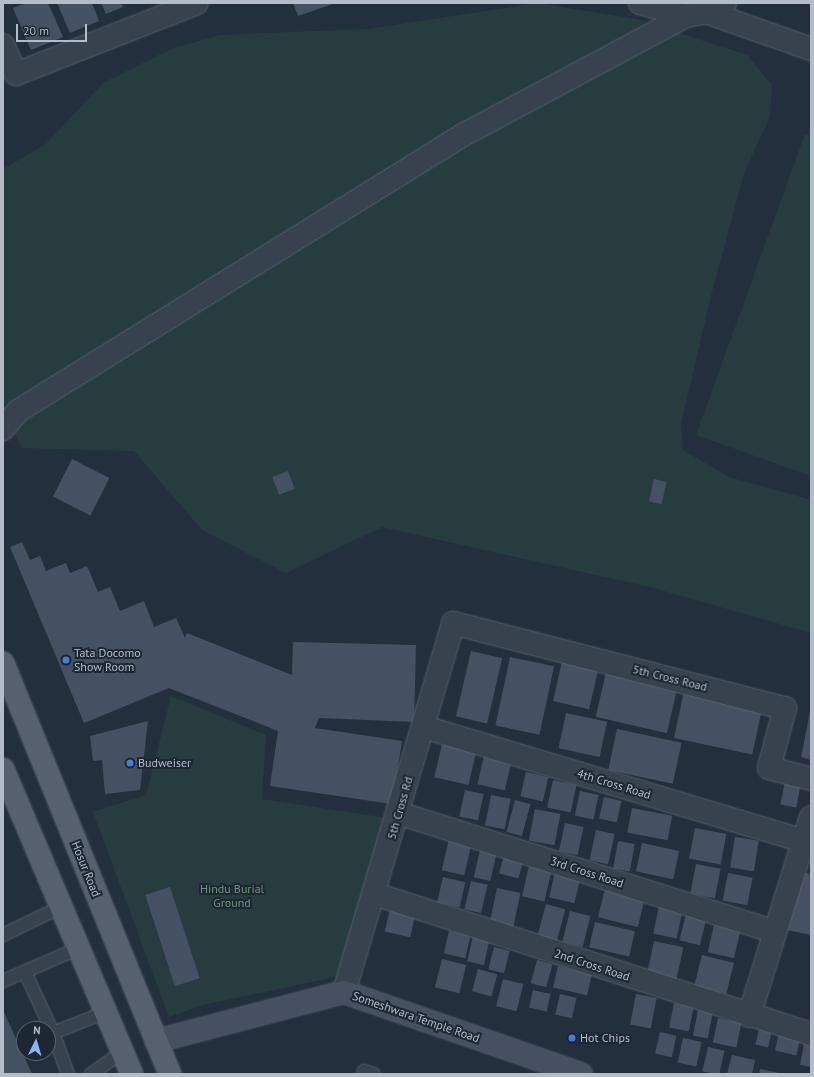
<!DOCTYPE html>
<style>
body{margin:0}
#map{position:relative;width:814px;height:1077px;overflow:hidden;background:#242f3e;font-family:"PT Sans",sans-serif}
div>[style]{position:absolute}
.green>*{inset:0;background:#263c3f}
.building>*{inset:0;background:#455162;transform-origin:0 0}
.roads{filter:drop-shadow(0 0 1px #565f6c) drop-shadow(0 0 1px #565f6c)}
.lane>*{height:12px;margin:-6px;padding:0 6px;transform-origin:6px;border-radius:6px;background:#38414e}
.street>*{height:22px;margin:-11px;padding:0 11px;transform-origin:11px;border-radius:11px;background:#38414e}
.secondary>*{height:22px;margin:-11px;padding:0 11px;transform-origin:11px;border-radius:11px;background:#465061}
.primary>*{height:22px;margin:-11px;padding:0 11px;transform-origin:11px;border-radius:11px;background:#56606e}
.dots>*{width:11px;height:11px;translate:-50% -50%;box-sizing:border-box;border:2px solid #1d2633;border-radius:50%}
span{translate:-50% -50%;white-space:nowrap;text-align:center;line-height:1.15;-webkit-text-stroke:4px #1d2633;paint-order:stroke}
.poi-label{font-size:12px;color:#b4bcc9}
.left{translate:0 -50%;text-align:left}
.street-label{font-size:12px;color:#b4bcc9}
.park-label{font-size:12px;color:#6b9a76}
.frame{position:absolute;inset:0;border:4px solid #b4bcc9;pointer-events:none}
.north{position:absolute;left:16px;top:1021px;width:40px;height:40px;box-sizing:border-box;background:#1d2633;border:1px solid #59626f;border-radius:50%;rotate:5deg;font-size:11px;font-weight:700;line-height:16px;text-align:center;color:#b4bcc9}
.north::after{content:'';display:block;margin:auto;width:14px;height:18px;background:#8ab4f8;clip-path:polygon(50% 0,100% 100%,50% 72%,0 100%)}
.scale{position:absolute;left:16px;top:24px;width:71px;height:18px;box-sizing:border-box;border:2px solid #b4bcc9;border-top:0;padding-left:5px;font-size:12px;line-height:14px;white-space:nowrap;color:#b4bcc9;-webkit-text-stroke:3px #1d2633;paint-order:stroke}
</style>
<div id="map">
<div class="green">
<div style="clip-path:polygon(537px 3px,637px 19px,747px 55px,772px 85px,770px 117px,745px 170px,712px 292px,681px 424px,683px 450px,729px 477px,811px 500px,811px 633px,650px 587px,382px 527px,286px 573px,202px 530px,134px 451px,22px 448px,3px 412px,3px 169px,46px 144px,103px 83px,171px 49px,220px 35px,368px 29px)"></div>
<div style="clip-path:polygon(805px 134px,811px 136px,811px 476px,696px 435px)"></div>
<div style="clip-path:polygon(171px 696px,266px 735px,262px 799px,394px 819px,344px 975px,203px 1005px,169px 1017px,93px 812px,146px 795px)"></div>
</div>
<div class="building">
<div style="clip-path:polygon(26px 3px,48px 3px,63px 37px,31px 50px,13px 8px)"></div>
<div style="clip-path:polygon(57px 3px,92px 3px,99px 21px,70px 33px)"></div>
<div style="clip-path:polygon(101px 3px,121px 3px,123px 7px,106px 14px)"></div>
<div style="clip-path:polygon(293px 3px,336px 3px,298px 16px)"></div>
<div style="left:72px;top:459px;width:42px;height:42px;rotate:27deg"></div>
<div style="left:288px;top:471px;width:19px;height:17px;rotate:69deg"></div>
<div style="left:654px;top:479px;width:13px;height:23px;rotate:13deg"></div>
<div style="clip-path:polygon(22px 542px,30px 560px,40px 556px,46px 571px,66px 563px,70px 573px,87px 566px,98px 592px,110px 587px,120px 611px,144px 601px,154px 627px,176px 618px,185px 638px,187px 633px,292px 675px,293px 642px,416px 645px,414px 722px,319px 718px,315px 728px,402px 741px,392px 804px,270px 786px,278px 731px,169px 688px,84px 723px,10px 547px)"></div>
<div style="left:471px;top:651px;width:32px;height:67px;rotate:13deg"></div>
<div style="left:510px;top:657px;width:45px;height:70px;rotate:12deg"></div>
<div style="left:562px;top:662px;width:37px;height:40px;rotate:13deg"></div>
<div style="left:607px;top:668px;width:73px;height:50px;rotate:13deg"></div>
<div style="left:684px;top:691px;width:80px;height:48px;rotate:12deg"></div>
<div style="clip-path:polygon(810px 712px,811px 712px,811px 760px,801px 757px)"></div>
<div style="left:566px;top:713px;width:42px;height:36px;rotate:12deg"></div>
<div style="clip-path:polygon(148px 721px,140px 790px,105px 794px,102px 760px,93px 761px,90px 736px)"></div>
<div style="left:617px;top:729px;width:66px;height:42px;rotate:12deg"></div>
<div style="left:442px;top:744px;width:35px;height:34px;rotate:13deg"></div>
<div style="left:484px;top:756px;width:28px;height:29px;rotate:13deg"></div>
<div style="left:526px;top:772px;width:23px;height:25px;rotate:13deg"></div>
<div style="left:786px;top:776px;width:16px;height:29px;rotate:11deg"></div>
<div style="left:553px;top:780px;width:24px;height:28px;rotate:12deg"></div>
<div style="left:465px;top:790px;width:19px;height:27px;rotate:12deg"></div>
<div style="left:580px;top:791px;width:19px;height:25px;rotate:12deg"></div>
<div style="left:491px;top:795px;width:20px;height:31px;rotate:11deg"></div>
<div style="left:604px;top:797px;width:18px;height:22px;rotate:13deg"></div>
<div style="left:515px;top:800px;width:16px;height:33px;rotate:15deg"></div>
<div style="left:632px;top:808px;width:41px;height:25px;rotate:11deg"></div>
<div style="left:535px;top:809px;width:26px;height:32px;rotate:11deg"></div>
<div style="left:565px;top:823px;width:19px;height:29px;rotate:12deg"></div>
<div style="left:695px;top:828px;width:32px;height:31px;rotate:11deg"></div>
<div style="left:596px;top:830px;width:19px;height:31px;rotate:12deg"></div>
<div style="left:735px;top:837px;width:24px;height:31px;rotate:9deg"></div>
<div style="left:449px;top:839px;width:23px;height:32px;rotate:13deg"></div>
<div style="left:618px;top:841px;width:17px;height:28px;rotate:10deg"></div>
<div style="left:642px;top:843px;width:38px;height:29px;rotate:12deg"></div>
<div style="left:480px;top:850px;width:17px;height:28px;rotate:13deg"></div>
<div style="left:504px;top:855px;width:20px;height:19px;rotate:15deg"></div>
<div style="left:696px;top:864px;width:25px;height:30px;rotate:11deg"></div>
<div style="left:529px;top:866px;width:23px;height:31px;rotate:13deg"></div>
<div style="left:555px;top:872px;width:26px;height:26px;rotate:13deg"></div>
<div style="clip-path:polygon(800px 872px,811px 874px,811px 935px,787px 930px)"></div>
<div style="left:728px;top:873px;width:25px;height:28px;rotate:11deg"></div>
<div style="left:443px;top:877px;width:23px;height:26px;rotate:13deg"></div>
<div style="left:471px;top:881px;width:17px;height:29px;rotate:13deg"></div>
<div style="left:170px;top:887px;width:96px;height:26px;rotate:72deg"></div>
<div style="left:497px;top:888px;width:24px;height:36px;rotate:12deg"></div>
<div style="left:605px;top:889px;width:41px;height:29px;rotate:14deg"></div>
<div style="left:546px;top:904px;width:20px;height:35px;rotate:15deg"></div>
<div style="left:659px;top:906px;width:24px;height:28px;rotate:12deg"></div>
<div style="left:390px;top:909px;width:26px;height:23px;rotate:13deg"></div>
<div style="left:570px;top:911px;width:21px;height:32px;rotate:14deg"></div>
<div style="left:686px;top:914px;width:21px;height:27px;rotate:14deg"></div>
<div style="left:595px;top:922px;width:41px;height:26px;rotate:13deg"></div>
<div style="left:714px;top:925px;width:27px;height:28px;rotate:13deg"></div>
<div style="left:449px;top:931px;width:22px;height:23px;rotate:13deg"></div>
<div style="left:473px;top:936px;width:17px;height:26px;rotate:13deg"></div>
<div style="left:654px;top:941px;width:30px;height:33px;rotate:12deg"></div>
<div style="left:494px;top:947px;width:16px;height:23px;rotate:14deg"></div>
<div style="left:702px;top:955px;width:33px;height:32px;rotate:14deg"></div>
<div style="left:442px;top:959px;width:25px;height:29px;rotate:14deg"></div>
<div style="left:537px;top:960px;width:16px;height:24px;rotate:15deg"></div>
<div style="left:558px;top:966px;width:35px;height:22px;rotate:13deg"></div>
<div style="left:478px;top:969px;width:20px;height:23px;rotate:15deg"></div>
<div style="left:503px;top:979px;width:21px;height:28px;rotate:14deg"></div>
<div style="left:533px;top:990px;width:18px;height:18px;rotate:13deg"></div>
<div style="left:560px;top:994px;width:17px;height:21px;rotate:13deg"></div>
<div style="left:636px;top:994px;width:21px;height:31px;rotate:11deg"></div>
<div style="left:674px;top:1003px;width:20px;height:25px;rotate:11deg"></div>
<div style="clip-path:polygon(3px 1010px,32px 1074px,3px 1074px)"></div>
<div style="left:698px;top:1010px;width:15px;height:26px;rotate:11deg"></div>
<div style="left:718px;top:1018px;width:24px;height:25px;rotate:12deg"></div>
<div style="left:759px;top:1029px;width:13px;height:16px;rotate:13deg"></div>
<div style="left:660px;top:1032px;width:17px;height:22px;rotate:13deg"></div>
<div style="left:779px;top:1033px;width:22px;height:18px;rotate:13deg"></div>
<div style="left:683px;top:1038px;width:19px;height:25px;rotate:12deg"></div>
<div style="clip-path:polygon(804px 1044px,811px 1046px,811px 1067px,800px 1065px)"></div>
<div style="left:708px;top:1047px;width:17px;height:25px;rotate:13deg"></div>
<div style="clip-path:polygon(732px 1055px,755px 1060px,752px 1074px,727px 1074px)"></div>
<div style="clip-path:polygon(760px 1069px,780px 1073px,780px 1074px,759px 1074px)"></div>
</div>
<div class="roads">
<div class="lane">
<div style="left:3px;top:935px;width:64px;rotate:-25.8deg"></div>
<div style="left:25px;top:972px;width:67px;rotate:65.3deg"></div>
<div style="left:3px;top:981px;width:81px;rotate:-23.4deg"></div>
<div style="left:68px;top:1074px;width:44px;rotate:-110.1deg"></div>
<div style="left:53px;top:1033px;width:57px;rotate:-21.6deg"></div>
<div style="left:91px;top:1074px;width:39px;rotate:-35deg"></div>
<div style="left:363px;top:1074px;width:3px;rotate:-72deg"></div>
<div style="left:364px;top:1071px;width:10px;rotate:17deg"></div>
</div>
<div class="street">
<div style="left:640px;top:3px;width:48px;rotate:15.8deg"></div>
<div style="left:706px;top:12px;width:111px;rotate:19.4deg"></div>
<div style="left:3px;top:45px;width:32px;rotate:66deg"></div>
<div style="left:16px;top:74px;width:194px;rotate:-21.4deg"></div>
<div style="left:3px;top:429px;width:23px;rotate:-50deg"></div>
<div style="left:18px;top:411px;width:524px;rotate:-31.81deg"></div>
<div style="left:463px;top:135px;width:253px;rotate:-28.1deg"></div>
<div style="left:686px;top:16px;width:20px;rotate:-11deg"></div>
<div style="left:706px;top:12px;width:21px;rotate:-25deg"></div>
<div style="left:424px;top:727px;width:404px;rotate:16.7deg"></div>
<div style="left:398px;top:813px;width:395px;rotate:17.5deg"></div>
<div style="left:375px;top:894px;width:458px;rotate:17.8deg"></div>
<div style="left:344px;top:992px;width:385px;rotate:-73.5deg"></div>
<div style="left:453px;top:623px;width:343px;rotate:14.4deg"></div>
<div style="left:785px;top:708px;width:62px;rotate:104.9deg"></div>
<div style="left:769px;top:768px;width:43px;rotate:14.7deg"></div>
<div style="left:749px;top:1016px;width:208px;rotate:-72.7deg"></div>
</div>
<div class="secondary">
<div style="left:156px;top:1041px;width:194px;rotate:-14.6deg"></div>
<div style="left:344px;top:992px;width:251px;rotate:19.1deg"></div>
</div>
<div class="primary">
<div style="left:3px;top:663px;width:444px;rotate:67.9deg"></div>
<div style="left:3px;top:769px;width:331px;rotate:67.1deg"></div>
</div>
</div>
<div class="dots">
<div style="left:66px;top:660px;background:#3f7fe0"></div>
<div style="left:130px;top:763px;background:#3f7fe0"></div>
<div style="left:572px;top:1038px;background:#3f7fe0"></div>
</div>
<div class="poi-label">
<span class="left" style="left:74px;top:660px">Tata Docomo<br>Show Room</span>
<span class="left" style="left:138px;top:763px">Budweiser</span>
<span class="left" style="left:580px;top:1038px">Hot Chips</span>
</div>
<div class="street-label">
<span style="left:670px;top:678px;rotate:14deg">5th Cross Road</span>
<span style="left:614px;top:784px;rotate:17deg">4th Cross Road</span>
<span style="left:400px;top:808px;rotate:-74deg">5th Cross Rd</span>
<span style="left:86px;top:869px;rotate:68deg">Hosur Road</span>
<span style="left:587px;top:872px;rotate:18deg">3rd Cross Road</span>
<span style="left:592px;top:965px;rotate:18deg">2nd Cross Road</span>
<span style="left:416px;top:1017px;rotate:19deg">Someshwara Temple Road</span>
</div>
<div class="park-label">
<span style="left:232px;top:896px">Hindu Burial<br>Ground</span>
</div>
<div class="frame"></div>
<div class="north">N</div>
<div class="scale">20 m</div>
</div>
